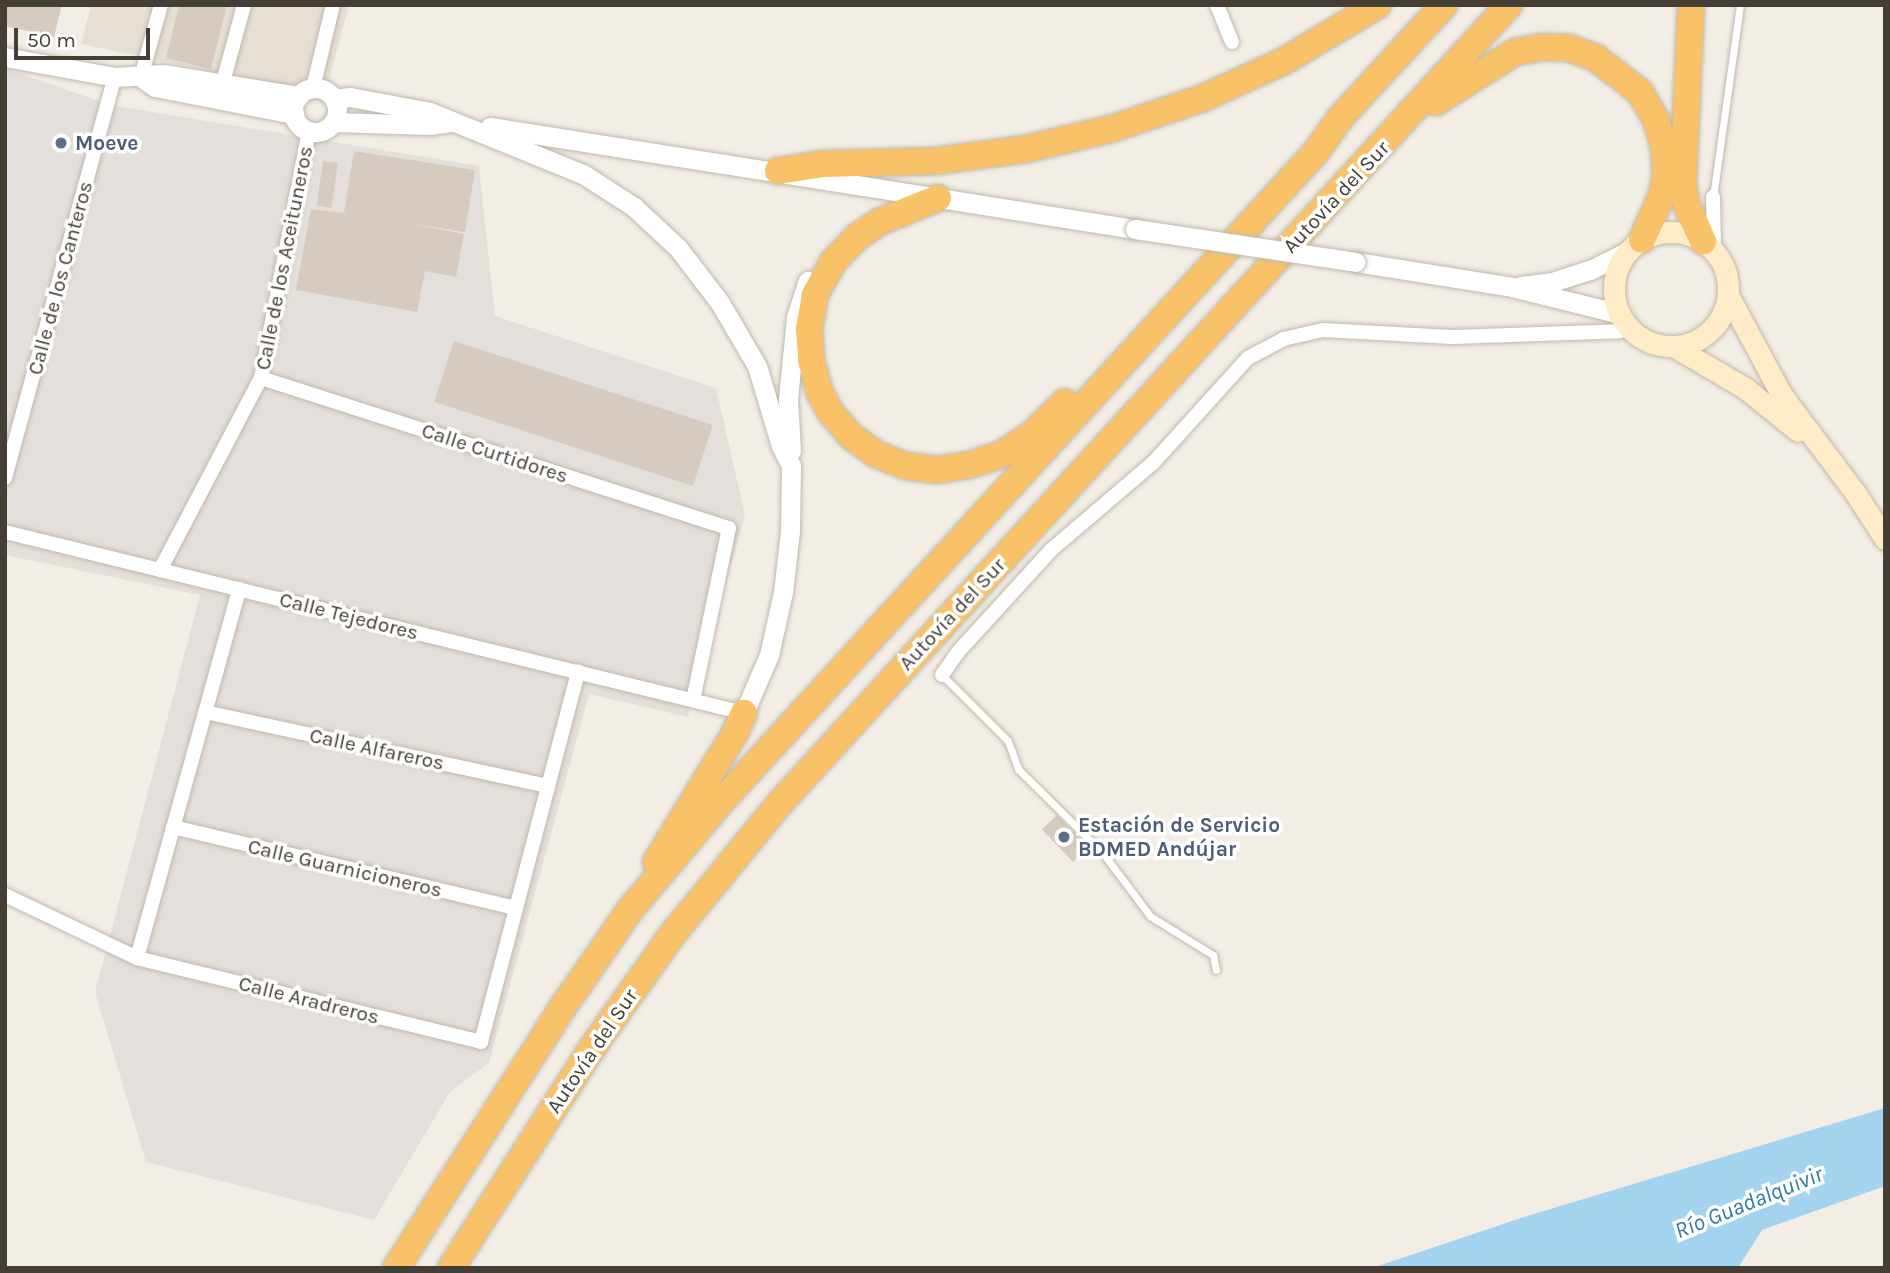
<!DOCTYPE html>
<meta charset="utf-8">
<style>
body{margin:0}
#map{position:relative;width:1890px;height:1273px;overflow:hidden;background:#f2eee5;font-family:Karla,sans-serif}
div>[style]{position:absolute}
.residential>*{inset:0;background:#e6dfd3}
.industrial>*{inset:0;background:#e4dfda}
.water>*{inset:0;background:#a3d3ee}
.building>*{inset:0;background:#d6cbbe;transform-origin:0 0}
.roads{filter:drop-shadow(0 0 2px #c0b8ab) drop-shadow(0 0 2px #c0b8ab)}
.service>*{height:7px;margin:-3.5px;padding:0 3.5px;transform-origin:3.5px;border-radius:3.5px;background:#fff}
.minor>*{height:14px;margin:-7px;padding:0 7px;transform-origin:7px;border-radius:7px;background:#fff}
.tertiary>*{height:19px;margin:-9.5px;padding:0 9.5px;transform-origin:9.5px;border-radius:9.5px;background:#fff}
.tertiary>.ring{margin:-9.5px;padding:0;box-sizing:content-box;background:none;border:19px solid #fff;border-radius:50%}
.secondary>*{height:21px;margin:-10.5px;padding:0 10.5px;transform-origin:10.5px;border-radius:10.5px;background:#fdecc5}
.secondary>.ring{margin:-10.5px;padding:0;box-sizing:content-box;background:none;border:21px solid #fdecc5;border-radius:50%}
.motorway>*{height:26px;margin:-13px;padding:0 13px;transform-origin:13px;border-radius:13px;background:#f9c269}
.bridges{filter:drop-shadow(0 0 2px #c0b8ab) drop-shadow(0 0 2px #c0b8ab)}
.tertiary-bridge>*{height:19px;margin:-9.5px;padding:0 9.5px;transform-origin:9.5px;border-radius:9.5px;background:#fff}
.dots>*{width:19px;height:19px;translate:-50% -50%;box-sizing:border-box;border:4px solid #fff;border-radius:50%}
span{translate:-50% -50%;white-space:nowrap;text-align:center;line-height:1.15;-webkit-text-stroke:7px #fff;paint-order:stroke}
.service-label{font-size:21px;color:#4e5e75;font-weight:700}
.left{translate:0 -50%;text-align:left}
.street-label{font-size:21px;color:#443e35}
.water-label{font-size:23px;color:#307aa5;font-style:italic}
.frame{position:absolute;inset:0;border:7px solid #443e35;pointer-events:none}
.scale{position:absolute;left:14px;top:28px;width:136px;height:32px;box-sizing:border-box;border:4px solid #443e35;border-top:0;padding-left:9px;font-size:21px;line-height:24px;white-space:nowrap;color:#443e35;-webkit-text-stroke:5px #fff;paint-order:stroke}
</style>
<div id="map">
<div class="residential">
<div style="clip-path:polygon(91px 5px,349px 5px,325px 95px,81px 44px)"></div>
</div>
<div class="industrial">
<div style="clip-path:polygon(5px 68px,110px 105px,479px 166px,495px 316px,716px 388px,745px 515px,688px 717px,589px 694px,489px 1063px,450px 1092px,374px 1220px,146px 1162px,95px 992px,200px 595px,5px 555px)"></div>
</div>
<div class="water">
<div style="clip-path:polygon(1885px 1108px,1885px 1186px,1762px 1230px,1738px 1268px,1372px 1268px,1524px 1217px)"></div>
</div>
<div class="building">
<div style="clip-path:polygon(5px 5px,62px 5px,54px 37px,5px 26px)"></div>
<div style="clip-path:polygon(179px 5px,227px 5px,211px 69px,166px 58px)"></div>
<div style="clip-path:polygon(354px 151px,475px 170px,465px 232px,408px 223px,464px 234px,456px 277px,425px 271px,417px 312px,296px 290px,311px 209px,344px 213px)"></div>
<div style="left:323px;top:161px;width:15px;height:45px;rotate:8deg"></div>
<div style="left:454px;top:341px;width:272px;height:64px;rotate:18deg"></div>
<div style="left:1057px;top:815px;width:45px;height:21px;rotate:46deg"></div>
</div>
<div class="roads">
<div class="service">
<div style="left:1713px;top:197px;width:194px;rotate:-82deg"></div>
<div style="left:942px;top:675px;width:93px;rotate:45deg"></div>
<div style="left:1008px;top:741px;width:30px;rotate:70deg"></div>
<div style="left:1018px;top:769px;width:118px;rotate:44.7deg"></div>
<div style="left:1102px;top:852px;width:80px;rotate:53.1deg"></div>
<div style="left:1150px;top:916px;width:74px;rotate:31.8deg"></div>
<div style="left:1213px;top:955px;width:15px;rotate:79deg"></div>
</div>
<div class="minor">
<div style="left:1217px;top:5px;width:40px;rotate:68deg"></div>
<div style="left:141px;top:77px;width:75px;rotate:-74.5deg"></div>
<div style="left:223px;top:82px;width:80px;rotate:-74.7deg"></div>
<div style="left:313px;top:88px;width:85px;rotate:-76.5deg"></div>
<div style="left:1713px;top:197px;width:54px;rotate:88.9deg"></div>
<div style="left:261px;top:378px;width:491px;rotate:17.8deg"></div>
<div style="left:729px;top:528px;width:176px;rotate:101.8deg"></div>
<div style="left:5px;top:478px;width:416px;rotate:-74.7deg"></div>
<div style="left:5px;top:532px;width:761px;rotate:13.76deg"></div>
<div style="left:160px;top:570px;width:217px;rotate:-62.3deg"></div>
<div style="left:261px;top:378px;width:251px;rotate:-79deg"></div>
<div style="left:942px;top:675px;width:28px;rotate:-55deg"></div>
<div style="left:958px;top:652px;width:138px;rotate:-47.6deg"></div>
<div style="left:1051px;top:550px;width:134px;rotate:-40.5deg"></div>
<div style="left:1153px;top:463px;width:142px;rotate:-47.9deg"></div>
<div style="left:1248px;top:358px;width:40px;rotate:-28deg"></div>
<div style="left:1283px;top:339px;width:41px;rotate:-12.7deg"></div>
<div style="left:1323px;top:330px;width:129px;rotate:3.1deg"></div>
<div style="left:1452px;top:337px;width:168px;rotate:-2deg"></div>
<div style="left:1620px;top:331px;width:11px;rotate:-22deg"></div>
<div style="left:205px;top:712px;width:351px;rotate:12.2deg"></div>
<div style="left:173px;top:827px;width:352px;rotate:13.3deg"></div>
<div style="left:5px;top:895px;width:146px;rotate:25.5deg"></div>
<div style="left:137px;top:958px;width:354px;rotate:13.7deg"></div>
<div style="left:481px;top:1042px;width:383px;rotate:-75.3deg"></div>
<div style="left:137px;top:958px;width:383px;rotate:-74.5deg"></div>
</div>
<div class="tertiary">
<div style="left:5px;top:57px;width:112px;rotate:10.3deg"></div>
<div style="left:115px;top:77px;width:48px;rotate:-3.6deg"></div>
<div style="left:163px;top:74px;width:138px;rotate:9.2deg"></div>
<div style="left:141px;top:77px;width:17px;rotate:36deg"></div>
<div style="left:155px;top:87px;width:142px;rotate:11deg"></div>
<div class="ring" style="left:293px;top:88px;width:25px;height:25px"></div>
<div style="left:334px;top:99px;width:16px;rotate:-7deg"></div>
<div style="left:350px;top:97px;width:81px;rotate:10.6deg"></div>
<div style="left:430px;top:112px;width:165px;rotate:22.1deg"></div>
<div style="left:583px;top:174px;width:61px;rotate:32.9deg"></div>
<div style="left:634px;top:207px;width:60px;rotate:43deg"></div>
<div style="left:678px;top:248px;width:69px;rotate:52.6deg"></div>
<div style="left:720px;top:303px;width:73px;rotate:59.6deg"></div>
<div style="left:757px;top:366px;width:84px;rotate:73.3deg"></div>
<div style="left:781px;top:446px;width:22px;rotate:63deg"></div>
<div style="left:791px;top:466px;width:65px;rotate:90.9deg"></div>
<div style="left:790px;top:531px;width:61px;rotate:96.5deg"></div>
<div style="left:783px;top:592px;width:65px;rotate:102.5deg"></div>
<div style="left:769px;top:655px;width:63px;rotate:113.3deg"></div>
<div style="left:334px;top:122px;width:95px;rotate:1.8deg"></div>
<div style="left:429px;top:125px;width:21px;rotate:-8deg"></div>
<div style="left:490px;top:127px;width:653px;rotate:8.99deg"></div>
<div style="left:1356px;top:262px;width:158px;rotate:9.1deg"></div>
<div style="left:1512px;top:287px;width:111px;rotate:14deg"></div>
<div style="left:1521px;top:286px;width:31px;rotate:-7deg"></div>
<div style="left:1552px;top:282px;width:40px;rotate:-18deg"></div>
<div style="left:1590px;top:270px;width:43px;rotate:-26deg"></div>
<div style="left:791px;top:451px;width:52px;rotate:-93.3deg"></div>
<div style="left:788px;top:399px;width:82px;rotate:-84.4deg"></div>
<div style="left:796px;top:317px;width:38px;rotate:-72deg"></div>
</div>
<div class="secondary">
<div class="ring" style="left:1614px;top:232px;width:93px;height:93px"></div>
<div style="left:1728px;top:295px;width:112px;rotate:61.8deg"></div>
<div style="left:1781px;top:394px;width:125px;rotate:53.1deg"></div>
<div style="left:1856px;top:494px;width:54px;rotate:57.2deg"></div>
<div style="left:1673px;top:346px;width:83px;rotate:30.3deg"></div>
<div style="left:1745px;top:388px;width:68px;rotate:39.1deg"></div>
</div>
<div class="motorway">
<div style="left:1691px;top:5px;width:177px;rotate:92.6deg"></div>
<div style="left:1683px;top:182px;width:22px;rotate:82deg"></div>
<div style="left:1686px;top:204px;width:41px;rotate:65.3deg"></div>
<div style="left:1436px;top:102px;width:93px;rotate:-32.3deg"></div>
<div style="left:1515px;top:52px;width:28px;rotate:-10deg"></div>
<div style="left:1543px;top:47px;width:26px;rotate:2deg"></div>
<div style="left:1569px;top:48px;width:29px;rotate:20deg"></div>
<div style="left:1596px;top:58px;width:56px;rotate:37.7deg"></div>
<div style="left:1640px;top:92px;width:32px;rotate:60deg"></div>
<div style="left:1656px;top:120px;width:24px;rotate:73deg"></div>
<div style="left:1663px;top:143px;width:27px;rotate:84deg"></div>
<div style="left:1666px;top:170px;width:25px;rotate:99deg"></div>
<div style="left:1662px;top:195px;width:49px;rotate:114deg"></div>
<div style="left:778px;top:171px;width:47px;rotate:-8.7deg"></div>
<div style="left:824px;top:164px;width:111px;rotate:-1.5deg"></div>
<div style="left:935px;top:161px;width:92px;rotate:-7.5deg"></div>
<div style="left:1026px;top:149px;width:90px;rotate:-13.4deg"></div>
<div style="left:1114px;top:128px;width:94px;rotate:-18.6deg"></div>
<div style="left:1203px;top:98px;width:89px;rotate:-24.6deg"></div>
<div style="left:1284px;top:61px;width:109px;rotate:-30.8deg"></div>
<div style="left:938px;top:198px;width:64px;rotate:157.9deg"></div>
<div style="left:879px;top:222px;width:27px;rotate:146deg"></div>
<div style="left:857px;top:237px;width:35px;rotate:134deg"></div>
<div style="left:833px;top:262px;width:38px;rotate:119deg"></div>
<div style="left:815px;top:295px;width:35px;rotate:100deg"></div>
<div style="left:809px;top:329px;width:31px;rotate:86deg"></div>
<div style="left:811px;top:360px;width:34px;rotate:75deg"></div>
<div style="left:820px;top:393px;width:23px;rotate:61deg"></div>
<div style="left:831px;top:413px;width:32px;rotate:49deg"></div>
<div style="left:852px;top:437px;width:29px;rotate:35deg"></div>
<div style="left:876px;top:454px;width:32px;rotate:22deg"></div>
<div style="left:906px;top:466px;width:31px;rotate:7deg"></div>
<div style="left:937px;top:470px;width:32px;rotate:-9deg"></div>
<div style="left:969px;top:465px;width:35px;rotate:-18deg"></div>
<div style="left:1002px;top:454px;width:35px;rotate:-33deg"></div>
<div style="left:1031px;top:435px;width:47px;rotate:-44.1deg"></div>
<div style="left:656px;top:862px;width:151px;rotate:-58.5deg"></div>
<div style="left:735px;top:733px;width:22px;rotate:-66deg"></div>
<div style="left:396px;top:1268px;width:310px;rotate:-57.4deg"></div>
<div style="left:563px;top:1007px;width:118px;rotate:-55.4deg"></div>
<div style="left:630px;top:910px;width:137px;rotate:-50deg"></div>
<div style="left:718px;top:805px;width:885px;rotate:-47.52deg"></div>
<div style="left:1316px;top:152px;width:43px;rotate:-54.5deg"></div>
<div style="left:1341px;top:117px;width:152px;rotate:-47.4deg"></div>
<div style="left:451px;top:1268px;width:270px;rotate:-57.3deg"></div>
<div style="left:597px;top:1041px;width:130px;rotate:-54.7deg"></div>
<div style="left:672px;top:935px;width:171px;rotate:-50.7deg"></div>
<div style="left:780px;top:803px;width:1081px;rotate:-47.59deg"></div>
</div>
</div>
<div class="bridges">
<div class="tertiary-bridge">
<div style="left:1135px;top:229px;width:223px;rotate:8.5deg"></div>
</div>
</div>
<div class="dots">
<div style="left:61px;top:143px;background:#5c6f8a"></div>
<div style="left:1064px;top:837px;background:#5c6f8a"></div>
</div>
<div class="service-label">
<span class="left" style="left:75px;top:143px">Moeve</span>
<span class="left" style="left:1078px;top:837px">Estación de Servicio<br>BDMED Andújar</span>
</div>
<div class="street-label">
<span style="left:1336px;top:197px;rotate:-47deg">Autovía del Sur</span>
<span style="left:284px;top:258px;rotate:-79deg">Calle de los Aceituneros</span>
<span style="left:60px;top:278px;rotate:-75deg">Calle de los Canteros</span>
<span style="left:495px;top:453px;rotate:18deg">Calle Curtidores</span>
<span style="left:952px;top:614px;rotate:-47deg">Autovía del Sur</span>
<span style="left:349px;top:616px;rotate:14deg">Calle Tejedores</span>
<span style="left:377px;top:749px;rotate:12deg">Calle Alfareros</span>
<span style="left:345px;top:868px;rotate:13deg">Calle Guarnicioneros</span>
<span style="left:309px;top:1000px;rotate:14deg">Calle Aradreros</span>
<span style="left:592px;top:1051px;rotate:-56deg">Autovía del Sur</span>
</div>
<div class="water-label">
<span style="left:1749px;top:1203px;rotate:-22deg">Río Guadalquivir</span>
</div>
<div class="frame"></div>
<div class="scale">50 m</div>
</div>
